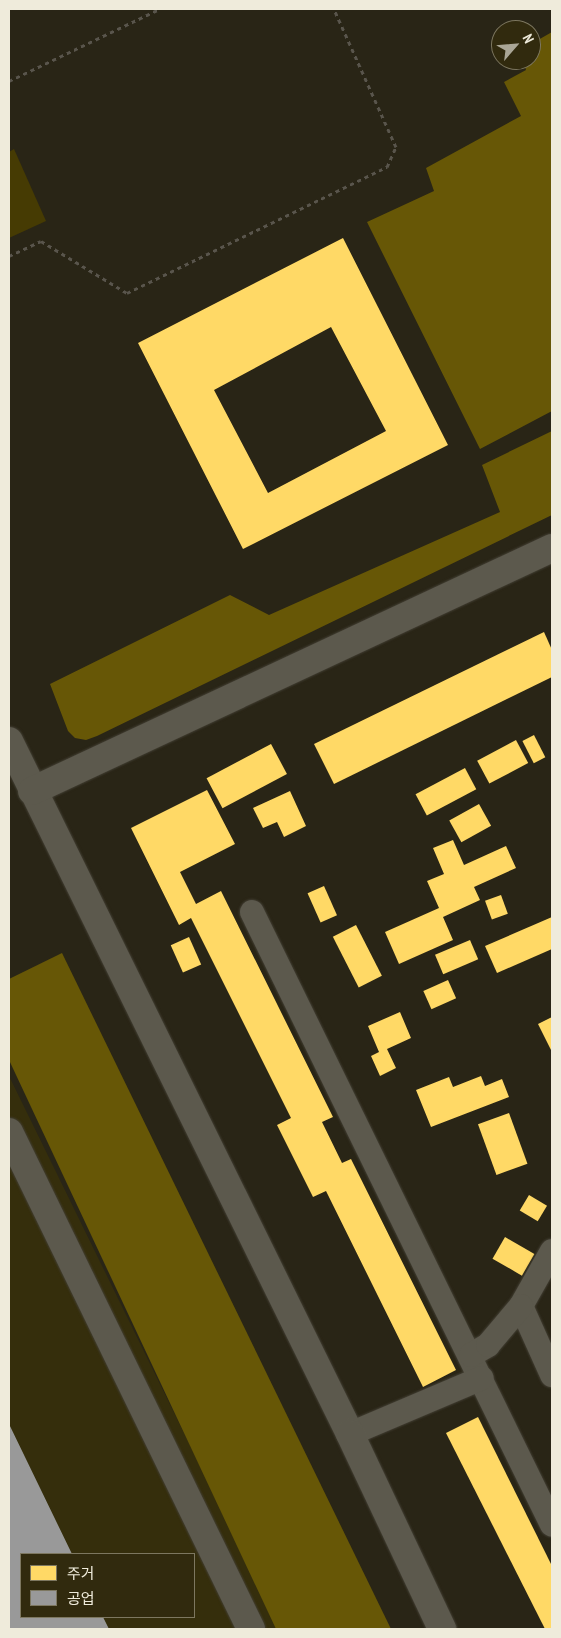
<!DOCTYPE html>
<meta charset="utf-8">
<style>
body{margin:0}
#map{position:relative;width:561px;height:1638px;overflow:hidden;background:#292516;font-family:"PT Sans Narrow","Noto Sans KR",sans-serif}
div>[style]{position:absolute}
.built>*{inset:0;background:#352e0c}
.green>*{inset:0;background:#463b03}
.forest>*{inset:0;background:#675706}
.homes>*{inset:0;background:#ffd966;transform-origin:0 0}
.industry>*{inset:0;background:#999}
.path>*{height:3px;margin-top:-1.5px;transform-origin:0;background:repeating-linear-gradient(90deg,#59554c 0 4px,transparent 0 8px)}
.roads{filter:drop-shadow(0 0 1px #423e33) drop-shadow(0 0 1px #423e33)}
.street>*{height:24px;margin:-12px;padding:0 12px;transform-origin:12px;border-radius:12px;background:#5c594d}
.secondary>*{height:28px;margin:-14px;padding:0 14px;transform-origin:14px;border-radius:14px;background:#5c594d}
span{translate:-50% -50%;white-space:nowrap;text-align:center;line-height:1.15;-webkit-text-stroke:5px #312a0e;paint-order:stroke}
.frame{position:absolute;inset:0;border:10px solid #efebdb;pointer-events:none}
.legend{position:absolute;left:20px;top:1553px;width:175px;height:65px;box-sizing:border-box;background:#312a0e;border:1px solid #7d7760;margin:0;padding:6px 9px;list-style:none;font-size:15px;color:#efebdb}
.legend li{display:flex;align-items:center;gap:10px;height:25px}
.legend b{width:25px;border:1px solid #7d7760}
.north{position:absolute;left:491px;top:20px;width:50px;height:50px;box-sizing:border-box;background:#312a0e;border:1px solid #7d7760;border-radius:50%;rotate:63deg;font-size:14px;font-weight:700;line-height:20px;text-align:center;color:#efebdb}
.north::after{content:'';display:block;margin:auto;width:18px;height:22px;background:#aaa696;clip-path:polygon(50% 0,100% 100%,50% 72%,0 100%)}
</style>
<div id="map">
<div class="built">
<div style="clip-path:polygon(evenodd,9px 1076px,280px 1629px,9px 1629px,9px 1076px,21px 1554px,194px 1554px,194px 1617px,21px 1617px,21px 1554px)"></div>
</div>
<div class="green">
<div style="clip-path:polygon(14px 149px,46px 221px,9px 238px,9px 152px)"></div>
</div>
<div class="forest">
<div style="clip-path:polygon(552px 32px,552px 411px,480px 449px,367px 222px,434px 191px,426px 168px,521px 116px,504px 82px,526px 70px,523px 60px,531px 60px,531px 44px)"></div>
<div style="clip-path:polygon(552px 431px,552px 515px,97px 736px,86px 740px,75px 738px,68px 731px,50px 684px,230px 595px,269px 615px,500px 512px,482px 465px)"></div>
<div style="clip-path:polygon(62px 953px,391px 1629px,276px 1629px,9px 1060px,9px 979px)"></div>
</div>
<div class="homes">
<div style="clip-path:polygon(evenodd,343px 238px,448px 445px,243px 549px,138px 343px,343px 238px,331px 327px,386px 431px,268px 493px,214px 390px,331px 327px)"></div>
<div style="clip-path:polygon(544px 632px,552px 650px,552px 677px,334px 784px,314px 744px)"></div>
<div style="left:534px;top:735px;width:25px;height:13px;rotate:63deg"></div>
<div style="left:516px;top:740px;width:26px;height:44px;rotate:62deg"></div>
<div style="left:271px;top:744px;width:34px;height:73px;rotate:62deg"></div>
<div style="left:465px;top:768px;width:24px;height:56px;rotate:62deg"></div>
<div style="clip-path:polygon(207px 790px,235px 844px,180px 872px,196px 904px,221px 891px,333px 1117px,322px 1122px,342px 1163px,351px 1159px,456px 1370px,423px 1387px,326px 1191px,313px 1197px,277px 1125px,291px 1118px,191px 918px,179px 925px,131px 828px)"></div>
<div style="clip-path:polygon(290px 791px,306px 826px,284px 837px,277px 822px,263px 828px,253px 808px)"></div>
<div style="left:479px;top:804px;width:25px;height:34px;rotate:61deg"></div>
<div style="clip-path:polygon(453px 840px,464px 865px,506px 846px,516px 868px,474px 887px,480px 900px,443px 917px,453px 940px,399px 964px,385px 932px,439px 908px,427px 881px,444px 874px,433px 848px)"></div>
<div style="left:324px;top:886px;width:32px;height:18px;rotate:66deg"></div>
<div style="left:501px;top:895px;width:20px;height:17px;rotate:70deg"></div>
<div style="clip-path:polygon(552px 917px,552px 949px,497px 973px,485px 946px)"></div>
<div style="left:356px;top:925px;width:57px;height:26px;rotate:63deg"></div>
<div style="left:189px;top:937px;width:30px;height:20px;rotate:66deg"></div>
<div style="left:470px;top:940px;width:21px;height:38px;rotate:67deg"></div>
<div style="left:448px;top:980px;width:20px;height:27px;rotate:66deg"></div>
<div style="clip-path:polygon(400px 1012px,411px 1038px,387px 1049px,396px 1068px,380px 1076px,371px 1056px,379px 1052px,368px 1026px)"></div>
<div style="clip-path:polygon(552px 1017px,552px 1052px,538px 1024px)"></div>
<div style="clip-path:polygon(481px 1076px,485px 1086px,502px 1079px,509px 1097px,431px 1127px,416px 1090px,449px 1077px,453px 1087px)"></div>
<div style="left:509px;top:1113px;width:54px;height:33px;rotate:70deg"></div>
<div style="left:529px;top:1195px;width:21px;height:18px;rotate:31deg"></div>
<div style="left:505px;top:1237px;width:34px;height:25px;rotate:30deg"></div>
<div style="clip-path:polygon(478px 1417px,552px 1566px,552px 1629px,545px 1629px,446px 1433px)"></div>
</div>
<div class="industry">
<div style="clip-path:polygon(9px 1424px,72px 1554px,21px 1554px,21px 1617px,103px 1617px,109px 1629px,9px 1629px)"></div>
</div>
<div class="path">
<div style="left:9px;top:81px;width:166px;rotate:-25.6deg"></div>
<div style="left:9px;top:256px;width:35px;rotate:-25deg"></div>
<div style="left:41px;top:241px;width:100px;rotate:31.2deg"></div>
<div style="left:127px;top:293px;width:289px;rotate:-25.9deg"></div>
<div style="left:387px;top:167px;width:22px;rotate:-66deg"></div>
<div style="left:396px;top:147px;width:151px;rotate:-114.2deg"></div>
</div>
<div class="roads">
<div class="street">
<div style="left:252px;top:912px;width:682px;rotate:63.92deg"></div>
<div style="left:552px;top:1251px;width:63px;rotate:119.4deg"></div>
<div style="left:521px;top:1306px;width:76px;rotate:65.8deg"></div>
<div style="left:471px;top:1355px;width:20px;rotate:-30deg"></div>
<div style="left:488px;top:1345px;width:51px;rotate:-49.8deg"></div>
<div style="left:350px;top:1434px;width:143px;rotate:-23deg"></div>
</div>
<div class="secondary">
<div style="left:9px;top:741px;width:772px;rotate:63.8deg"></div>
<div style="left:350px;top:1434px;width:216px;rotate:64.7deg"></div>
<div style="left:32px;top:791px;width:574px;rotate:-25.05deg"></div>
<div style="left:9px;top:1132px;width:553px;rotate:64.04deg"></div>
</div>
</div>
<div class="frame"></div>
<ul class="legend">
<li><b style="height:14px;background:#ffd966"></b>주거</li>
<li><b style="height:14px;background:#999"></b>공업</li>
</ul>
<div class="north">N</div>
</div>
